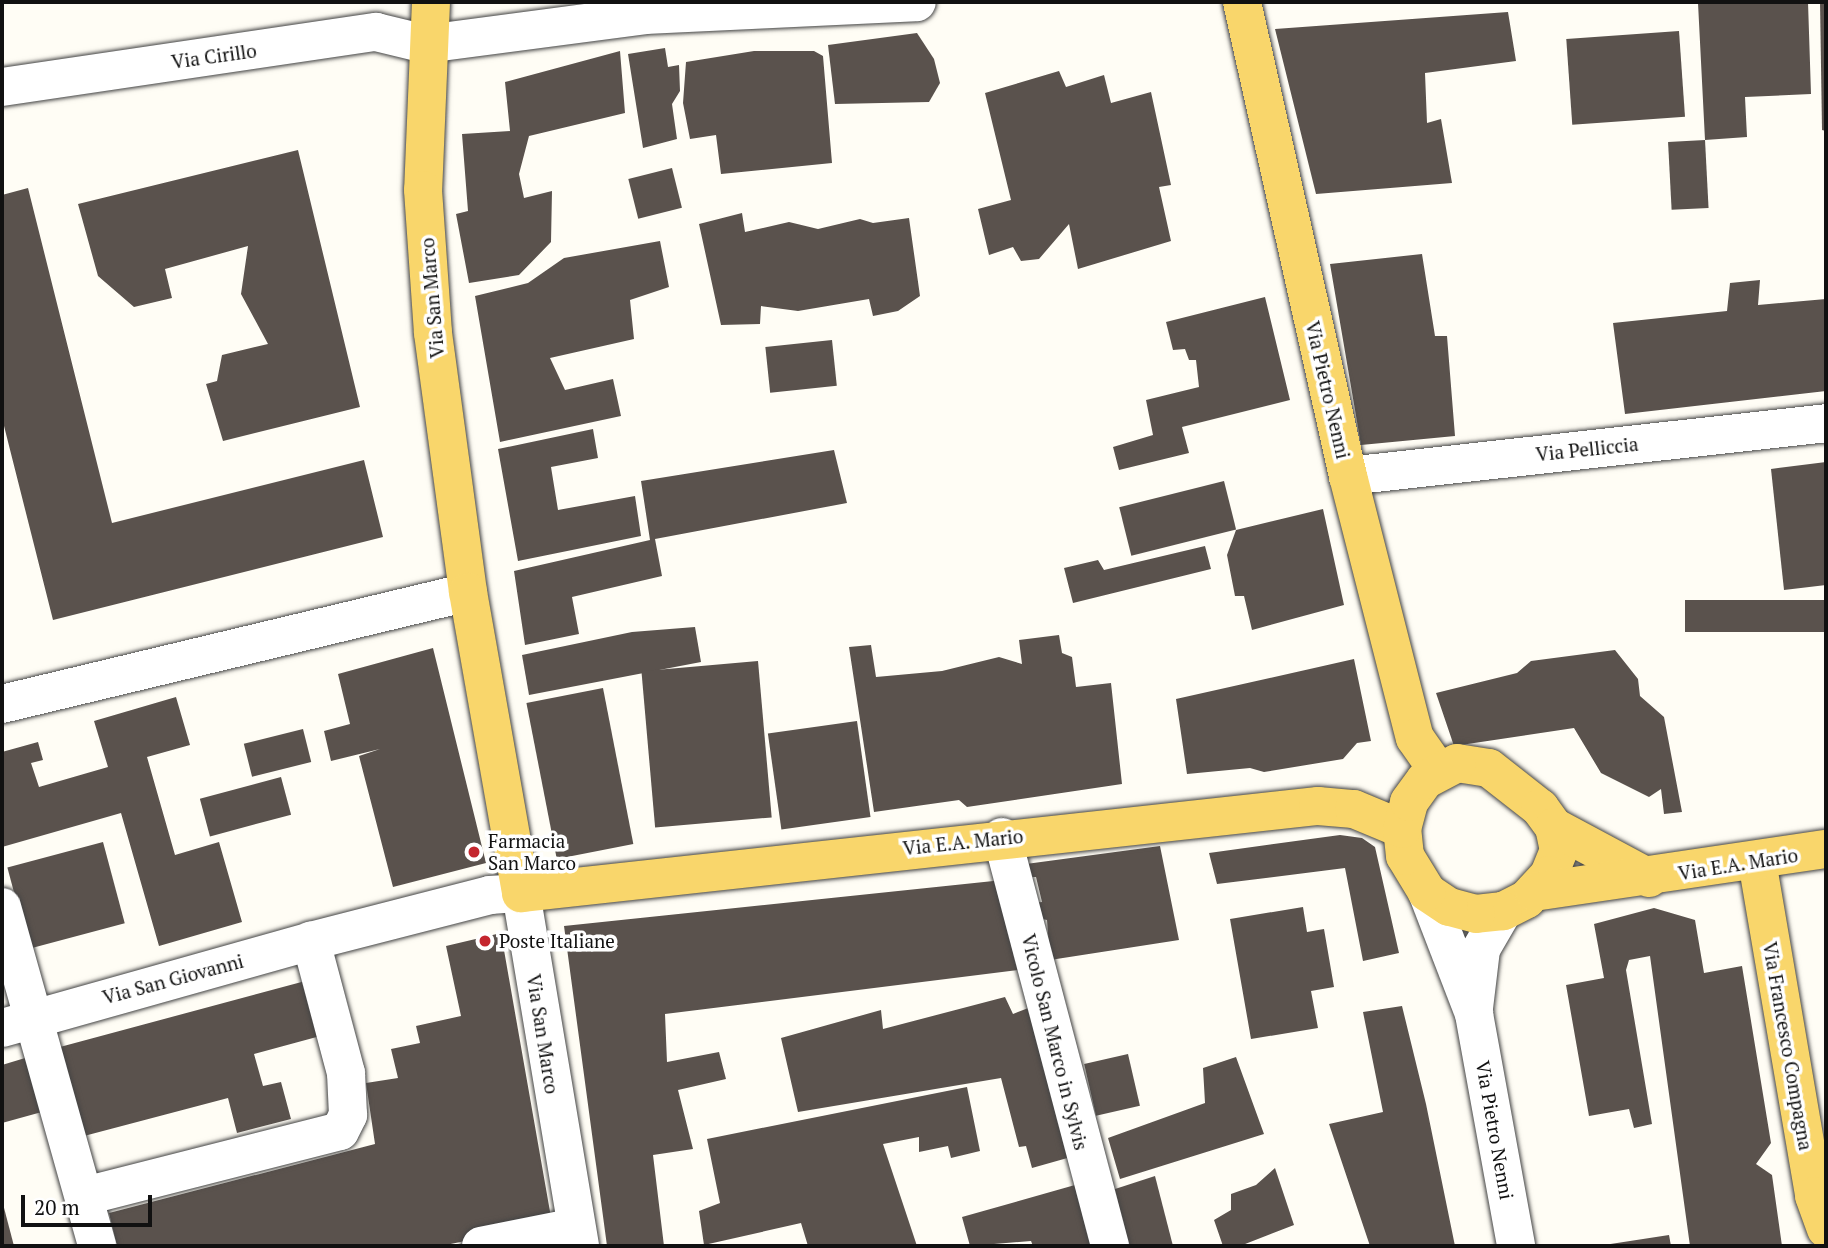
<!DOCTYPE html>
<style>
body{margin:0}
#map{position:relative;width:1828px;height:1248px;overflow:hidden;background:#fffdf5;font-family:"PT Serif",serif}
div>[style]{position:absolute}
.building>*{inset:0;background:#5a524d;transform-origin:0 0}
.roads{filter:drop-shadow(0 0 2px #444) drop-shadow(0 0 2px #444)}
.minor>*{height:38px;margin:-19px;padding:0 19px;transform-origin:19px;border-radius:19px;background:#fff}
.major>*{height:38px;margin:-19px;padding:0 19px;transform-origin:19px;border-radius:19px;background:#f9d66b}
.dots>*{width:19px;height:19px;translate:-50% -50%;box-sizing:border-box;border:4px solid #fff;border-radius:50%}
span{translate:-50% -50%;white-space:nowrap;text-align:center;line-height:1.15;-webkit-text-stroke:7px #fff;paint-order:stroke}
.street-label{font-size:19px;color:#111}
.poi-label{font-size:19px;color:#111}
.left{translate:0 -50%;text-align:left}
.frame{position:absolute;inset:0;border:4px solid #111;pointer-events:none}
.scale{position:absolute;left:21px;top:1195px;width:131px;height:32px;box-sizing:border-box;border:4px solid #111;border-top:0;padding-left:9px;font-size:21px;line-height:24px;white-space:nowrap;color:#111;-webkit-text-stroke:5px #fff;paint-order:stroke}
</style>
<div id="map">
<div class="building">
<div style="clip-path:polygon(1808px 2px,1811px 94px,1745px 97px,1747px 137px,1705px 140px,1698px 3px)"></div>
<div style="clip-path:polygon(1820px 2px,1826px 2px,1826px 131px,1822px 130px)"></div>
<div style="clip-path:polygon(1508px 12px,1516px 61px,1425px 73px,1427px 123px,1441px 119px,1452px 183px,1316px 194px,1275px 29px)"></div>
<div style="left:1679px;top:31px;width:86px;height:113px;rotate:86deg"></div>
<div style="clip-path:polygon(917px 33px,934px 59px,940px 83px,929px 102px,835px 104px,828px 45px)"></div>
<div style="clip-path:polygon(665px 48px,668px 67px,679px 65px,680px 91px,672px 104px,677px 139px,643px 148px,628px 54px)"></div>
<div style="clip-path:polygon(620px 51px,625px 113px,529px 136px,519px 174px,524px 198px,552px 191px,551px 242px,519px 275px,469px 283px,456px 214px,468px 211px,462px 134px,510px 131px,505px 82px)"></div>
<div style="clip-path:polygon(754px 51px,814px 51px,823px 56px,832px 163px,721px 174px,716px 135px,690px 139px,683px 103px,686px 62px)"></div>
<div style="clip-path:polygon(1059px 71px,1066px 87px,1104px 75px,1111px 103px,1151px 92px,1171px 185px,1159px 187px,1171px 241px,1078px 269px,1069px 224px,1039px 259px,1021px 261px,1013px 247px,989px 255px,978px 209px,1011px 200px,985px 93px)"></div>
<div style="left:1705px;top:140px;width:68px;height:37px;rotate:87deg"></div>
<div style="clip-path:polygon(298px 150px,360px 407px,223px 441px,206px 384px,217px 381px,222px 355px,268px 344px,241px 294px,248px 246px,165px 269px,172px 298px,134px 307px,98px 276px,78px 204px)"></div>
<div style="left:672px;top:168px;width:41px;height:45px;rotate:76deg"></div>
<div style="clip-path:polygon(28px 188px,112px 523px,364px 460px,383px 537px,53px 620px,2px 418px,2px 195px)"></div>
<div style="clip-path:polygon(742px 213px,745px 232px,789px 222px,818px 229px,860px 219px,873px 223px,909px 218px,920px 296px,898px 311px,873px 316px,869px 299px,798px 311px,761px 306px,760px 324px,721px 325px,699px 224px)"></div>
<div style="clip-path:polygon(660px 241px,669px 287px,630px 300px,634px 339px,550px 358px,565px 390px,613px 379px,621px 416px,500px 442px,475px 296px,528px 283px,564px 258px)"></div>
<div style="clip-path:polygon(1422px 254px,1435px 336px,1447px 336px,1455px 436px,1361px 445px,1330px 264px)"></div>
<div style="clip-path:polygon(1760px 280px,1758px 305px,1826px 299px,1826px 391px,1625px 414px,1613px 323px,1727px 311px,1730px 283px)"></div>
<div style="clip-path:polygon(1265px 297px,1290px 400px,1182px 427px,1189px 453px,1119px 470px,1113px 447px,1153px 435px,1146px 400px,1199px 387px,1196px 360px,1189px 360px,1185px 349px,1173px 350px,1166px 322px)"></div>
<div style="left:832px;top:340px;width:46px;height:67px;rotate:84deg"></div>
<div style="clip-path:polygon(593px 429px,598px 458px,551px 467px,558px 510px,635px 496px,641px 536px,518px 561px,498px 449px)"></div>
<div style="clip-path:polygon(834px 450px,847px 503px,655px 539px,662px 576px,572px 597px,579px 634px,525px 645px,514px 571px,650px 540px,641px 481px)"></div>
<div style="clip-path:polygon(1826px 462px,1826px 585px,1784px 590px,1771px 469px)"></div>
<div style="left:1224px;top:481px;width:50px;height:108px;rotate:76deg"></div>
<div style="clip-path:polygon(1323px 509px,1344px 605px,1252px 630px,1244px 596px,1235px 596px,1227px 555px,1236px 530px)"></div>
<div style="clip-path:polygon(1205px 546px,1211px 569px,1073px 603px,1064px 568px,1098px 560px,1104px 570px)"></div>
<div style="left:1826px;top:600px;width:32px;height:141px;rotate:90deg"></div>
<div style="clip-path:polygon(695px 627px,701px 662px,529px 695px,522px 655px,632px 632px)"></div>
<div style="clip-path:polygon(1059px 635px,1062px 653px,1072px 657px,1076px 687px,1111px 683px,1122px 784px,967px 807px,959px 800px,874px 812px,849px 647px,871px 645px,876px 677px,942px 671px,999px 657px,1022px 664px,1019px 640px)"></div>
<div style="clip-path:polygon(433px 648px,486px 863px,393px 887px,359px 756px,380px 749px,331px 761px,324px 731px,350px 724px,338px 674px)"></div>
<div style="clip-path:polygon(1615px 650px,1638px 679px,1640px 696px,1664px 717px,1682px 812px,1664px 814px,1661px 789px,1649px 797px,1601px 773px,1574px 728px,1454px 746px,1436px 693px,1517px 673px,1531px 661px)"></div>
<div style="clip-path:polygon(1354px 659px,1371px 741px,1357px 743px,1343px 759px,1264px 772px,1250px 768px,1187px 774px,1176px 699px)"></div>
<div style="left:758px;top:661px;width:157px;height:117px;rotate:85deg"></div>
<div style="left:603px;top:688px;width:159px;height:78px;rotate:79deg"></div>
<div style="clip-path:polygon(176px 697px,190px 745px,147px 757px,175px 855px,219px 842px,242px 922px,159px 946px,121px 813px,2px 847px,2px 752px,38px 742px,43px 760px,31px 763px,39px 787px,108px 767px,94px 721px)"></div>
<div style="left:857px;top:721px;width:97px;height:90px;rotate:82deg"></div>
<div style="left:303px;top:729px;width:34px;height:61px;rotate:76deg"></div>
<div style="left:281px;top:777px;width:39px;height:84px;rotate:75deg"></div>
<div style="clip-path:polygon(1340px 835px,1362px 838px,1375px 847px,1399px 953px,1363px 961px,1345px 868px,1217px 884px,1209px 853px)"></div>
<div style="left:103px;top:842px;width:84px;height:99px;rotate:75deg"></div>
<div style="clip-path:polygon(1160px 846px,1179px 940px,1050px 960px,1047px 920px,1038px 918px,1034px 903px,1042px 902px,1036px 877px,1027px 877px,1026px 864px)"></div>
<div style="clip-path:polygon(1003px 880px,1026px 969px,665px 1014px,667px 1062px,719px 1052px,726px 1079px,678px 1090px,693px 1149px,653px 1155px,664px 1246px,607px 1246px,564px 926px)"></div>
<div style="clip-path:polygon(1303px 907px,1307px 932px,1324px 929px,1334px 987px,1311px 991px,1318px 1028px,1251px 1039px,1230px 919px)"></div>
<div style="clip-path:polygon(1654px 908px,1695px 920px,1704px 973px,1742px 966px,1771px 1143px,1756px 1164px,1772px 1175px,1782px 1246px,1690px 1246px,1650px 956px,1629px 960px,1626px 970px,1652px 1124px,1634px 1128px,1629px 1109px,1589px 1116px,1566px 985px,1604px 978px,1594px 924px)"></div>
<div style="clip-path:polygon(501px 933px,552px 1223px,441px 1246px,117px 1246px,109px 1213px,375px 1144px,366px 1083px,398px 1078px,391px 1049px,420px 1043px,416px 1026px,461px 1016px,446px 946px)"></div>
<div style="clip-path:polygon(309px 980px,324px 1035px,254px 1054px,263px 1086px,281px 1082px,291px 1119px,237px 1133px,228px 1098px,84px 1136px,60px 1047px)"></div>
<div style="clip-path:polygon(1005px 997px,1013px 1014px,1036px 1005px,1078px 1155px,1032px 1168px,1026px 1146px,1019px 1147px,1001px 1078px,798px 1112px,781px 1038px,881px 1010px,883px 1029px)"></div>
<div style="clip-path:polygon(1402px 1006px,1426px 1104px,1455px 1246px,1370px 1246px,1329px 1124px,1383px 1112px,1363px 1012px)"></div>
<div style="left:1128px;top:1054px;width:53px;height:45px;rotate:77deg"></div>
<div style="clip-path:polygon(35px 1055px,49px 1110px,2px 1123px,2px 1065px)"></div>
<div style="clip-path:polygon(1236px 1057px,1264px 1134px,1120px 1179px,1108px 1138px,1205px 1103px,1203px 1068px)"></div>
<div style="clip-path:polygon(967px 1087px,980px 1151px,951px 1158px,948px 1146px,919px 1152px,919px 1137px,883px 1144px,917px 1246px,808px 1246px,801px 1223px,704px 1245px,699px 1211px,720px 1203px,707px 1139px)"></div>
<div style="clip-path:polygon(1275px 1168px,1294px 1225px,1240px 1246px,1223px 1246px,1214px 1220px,1231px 1210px,1231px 1194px,1256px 1185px)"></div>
<div style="clip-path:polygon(1155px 1176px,1173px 1246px,1128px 1246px,1112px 1190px)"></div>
<div style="clip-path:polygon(1082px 1183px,1100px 1246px,1033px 1246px,1031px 1241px,970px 1246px,962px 1217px)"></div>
<div style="clip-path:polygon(2px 1204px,3px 1204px,14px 1246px,2px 1246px)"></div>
<div style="clip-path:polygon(1669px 1235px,1671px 1246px,1604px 1246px,1604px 1245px)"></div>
</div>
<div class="roads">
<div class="minor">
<div style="left:2px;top:87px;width:378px;rotate:-8.4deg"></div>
<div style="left:376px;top:32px;width:51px;rotate:13.5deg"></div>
<div style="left:426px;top:44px;width:221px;rotate:-7.5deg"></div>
<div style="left:645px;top:15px;width:272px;rotate:-2.7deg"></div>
<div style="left:1348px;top:476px;width:481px;rotate:-6.3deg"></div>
<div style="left:2px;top:704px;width:479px;rotate:-13.5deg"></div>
<div style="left:1002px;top:837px;width:423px;rotate:75.2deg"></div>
<div style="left:1427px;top:892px;width:131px;rotate:68.9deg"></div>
<div style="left:1474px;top:1014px;width:236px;rotate:79.7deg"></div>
<div style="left:2px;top:907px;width:352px;rotate:74.3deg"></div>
<div style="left:1474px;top:1008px;width:59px;rotate:-83.2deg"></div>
<div style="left:1481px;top:949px;width:44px;rotate:-59.9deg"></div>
<div style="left:2px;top:1028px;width:321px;rotate:-15.7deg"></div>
<div style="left:311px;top:941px;width:185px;rotate:-14.4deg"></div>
<div style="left:490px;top:895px;width:31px;rotate:-4deg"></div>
<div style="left:521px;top:893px;width:358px;rotate:80.5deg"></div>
<div style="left:85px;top:1196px;width:263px;rotate:-14.3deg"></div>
<div style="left:340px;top:1131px;width:18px;rotate:-63deg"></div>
<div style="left:348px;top:1115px;width:42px;rotate:-92.7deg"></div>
<div style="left:346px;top:1073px;width:137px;rotate:-104.9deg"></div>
<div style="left:481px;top:1246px;width:96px;rotate:-11.4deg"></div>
</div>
<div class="major">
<div style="left:431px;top:2px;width:188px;rotate:92.4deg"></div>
<div style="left:423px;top:190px;width:143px;rotate:86deg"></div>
<div style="left:433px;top:333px;width:261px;rotate:82.3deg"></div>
<div style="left:468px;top:592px;width:306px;rotate:80deg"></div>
<div style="left:521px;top:893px;width:802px;rotate:-6.23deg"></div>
<div style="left:1318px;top:806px;width:36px;rotate:5deg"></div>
<div style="left:1354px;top:809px;width:52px;rotate:22.6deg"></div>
<div style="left:1242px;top:2px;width:486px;rotate:77.4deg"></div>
<div style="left:1348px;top:476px;width:270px;rotate:75.7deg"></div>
<div style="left:1415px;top:738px;width:39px;rotate:55deg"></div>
<div style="left:1457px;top:763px;width:32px;rotate:9deg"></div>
<div style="left:1489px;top:768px;width:65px;rotate:38.1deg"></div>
<div style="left:1540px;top:808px;width:24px;rotate:54deg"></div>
<div style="left:1554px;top:827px;width:24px;rotate:78deg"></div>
<div style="left:1559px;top:850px;width:27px;rotate:112deg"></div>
<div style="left:1549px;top:875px;width:33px;rotate:133deg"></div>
<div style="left:1527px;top:899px;width:27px;rotate:153deg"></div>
<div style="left:1503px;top:911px;width:27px;rotate:174deg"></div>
<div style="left:1476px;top:914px;width:28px;rotate:-165deg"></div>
<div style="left:1449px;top:907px;width:27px;rotate:-146deg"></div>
<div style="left:1427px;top:892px;width:42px;rotate:-121.4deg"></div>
<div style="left:1405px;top:856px;width:27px;rotate:-96deg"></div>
<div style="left:1402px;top:829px;width:28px;rotate:-75deg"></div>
<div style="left:1409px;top:802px;width:27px;rotate:-54deg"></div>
<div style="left:1425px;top:780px;width:36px;rotate:-28deg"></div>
<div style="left:1554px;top:827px;width:108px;rotate:28.2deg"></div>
<div style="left:1757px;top:861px;width:340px;rotate:80.3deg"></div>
<div style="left:1814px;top:1196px;width:35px;rotate:70deg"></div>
<div style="left:1534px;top:892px;width:295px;rotate:-8.4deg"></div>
</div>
</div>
<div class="dots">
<div style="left:474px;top:852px;background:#c4262e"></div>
<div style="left:485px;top:941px;background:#c4262e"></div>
</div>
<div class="street-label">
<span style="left:214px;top:56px;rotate:-8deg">Via Cirillo</span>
<span style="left:432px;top:298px;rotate:-95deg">Via San Marco</span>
<span style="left:1328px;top:390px;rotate:77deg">Via Pietro Nenni</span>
<span style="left:1587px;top:449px;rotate:-6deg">Via Pelliccia</span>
<span style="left:963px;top:842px;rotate:-6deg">Via E.A. Mario</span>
<span style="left:1738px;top:864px;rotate:-9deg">Via E.A. Mario</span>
<span style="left:173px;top:979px;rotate:-15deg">Via San Giovanni</span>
<span style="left:543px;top:1034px;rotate:81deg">Via San Marco</span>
<span style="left:1055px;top:1042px;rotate:76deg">Vicolo San Marco in Sylvis</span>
<span style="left:1788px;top:1046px;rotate:80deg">Via Francesco Compagna</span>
<span style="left:1495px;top:1130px;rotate:80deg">Via Pietro Nenni</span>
</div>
<div class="poi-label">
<span class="left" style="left:488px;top:852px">Farmacia<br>San Marco</span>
<span class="left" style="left:499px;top:941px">Poste Italiane</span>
</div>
<div class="frame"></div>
<div class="scale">20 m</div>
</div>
